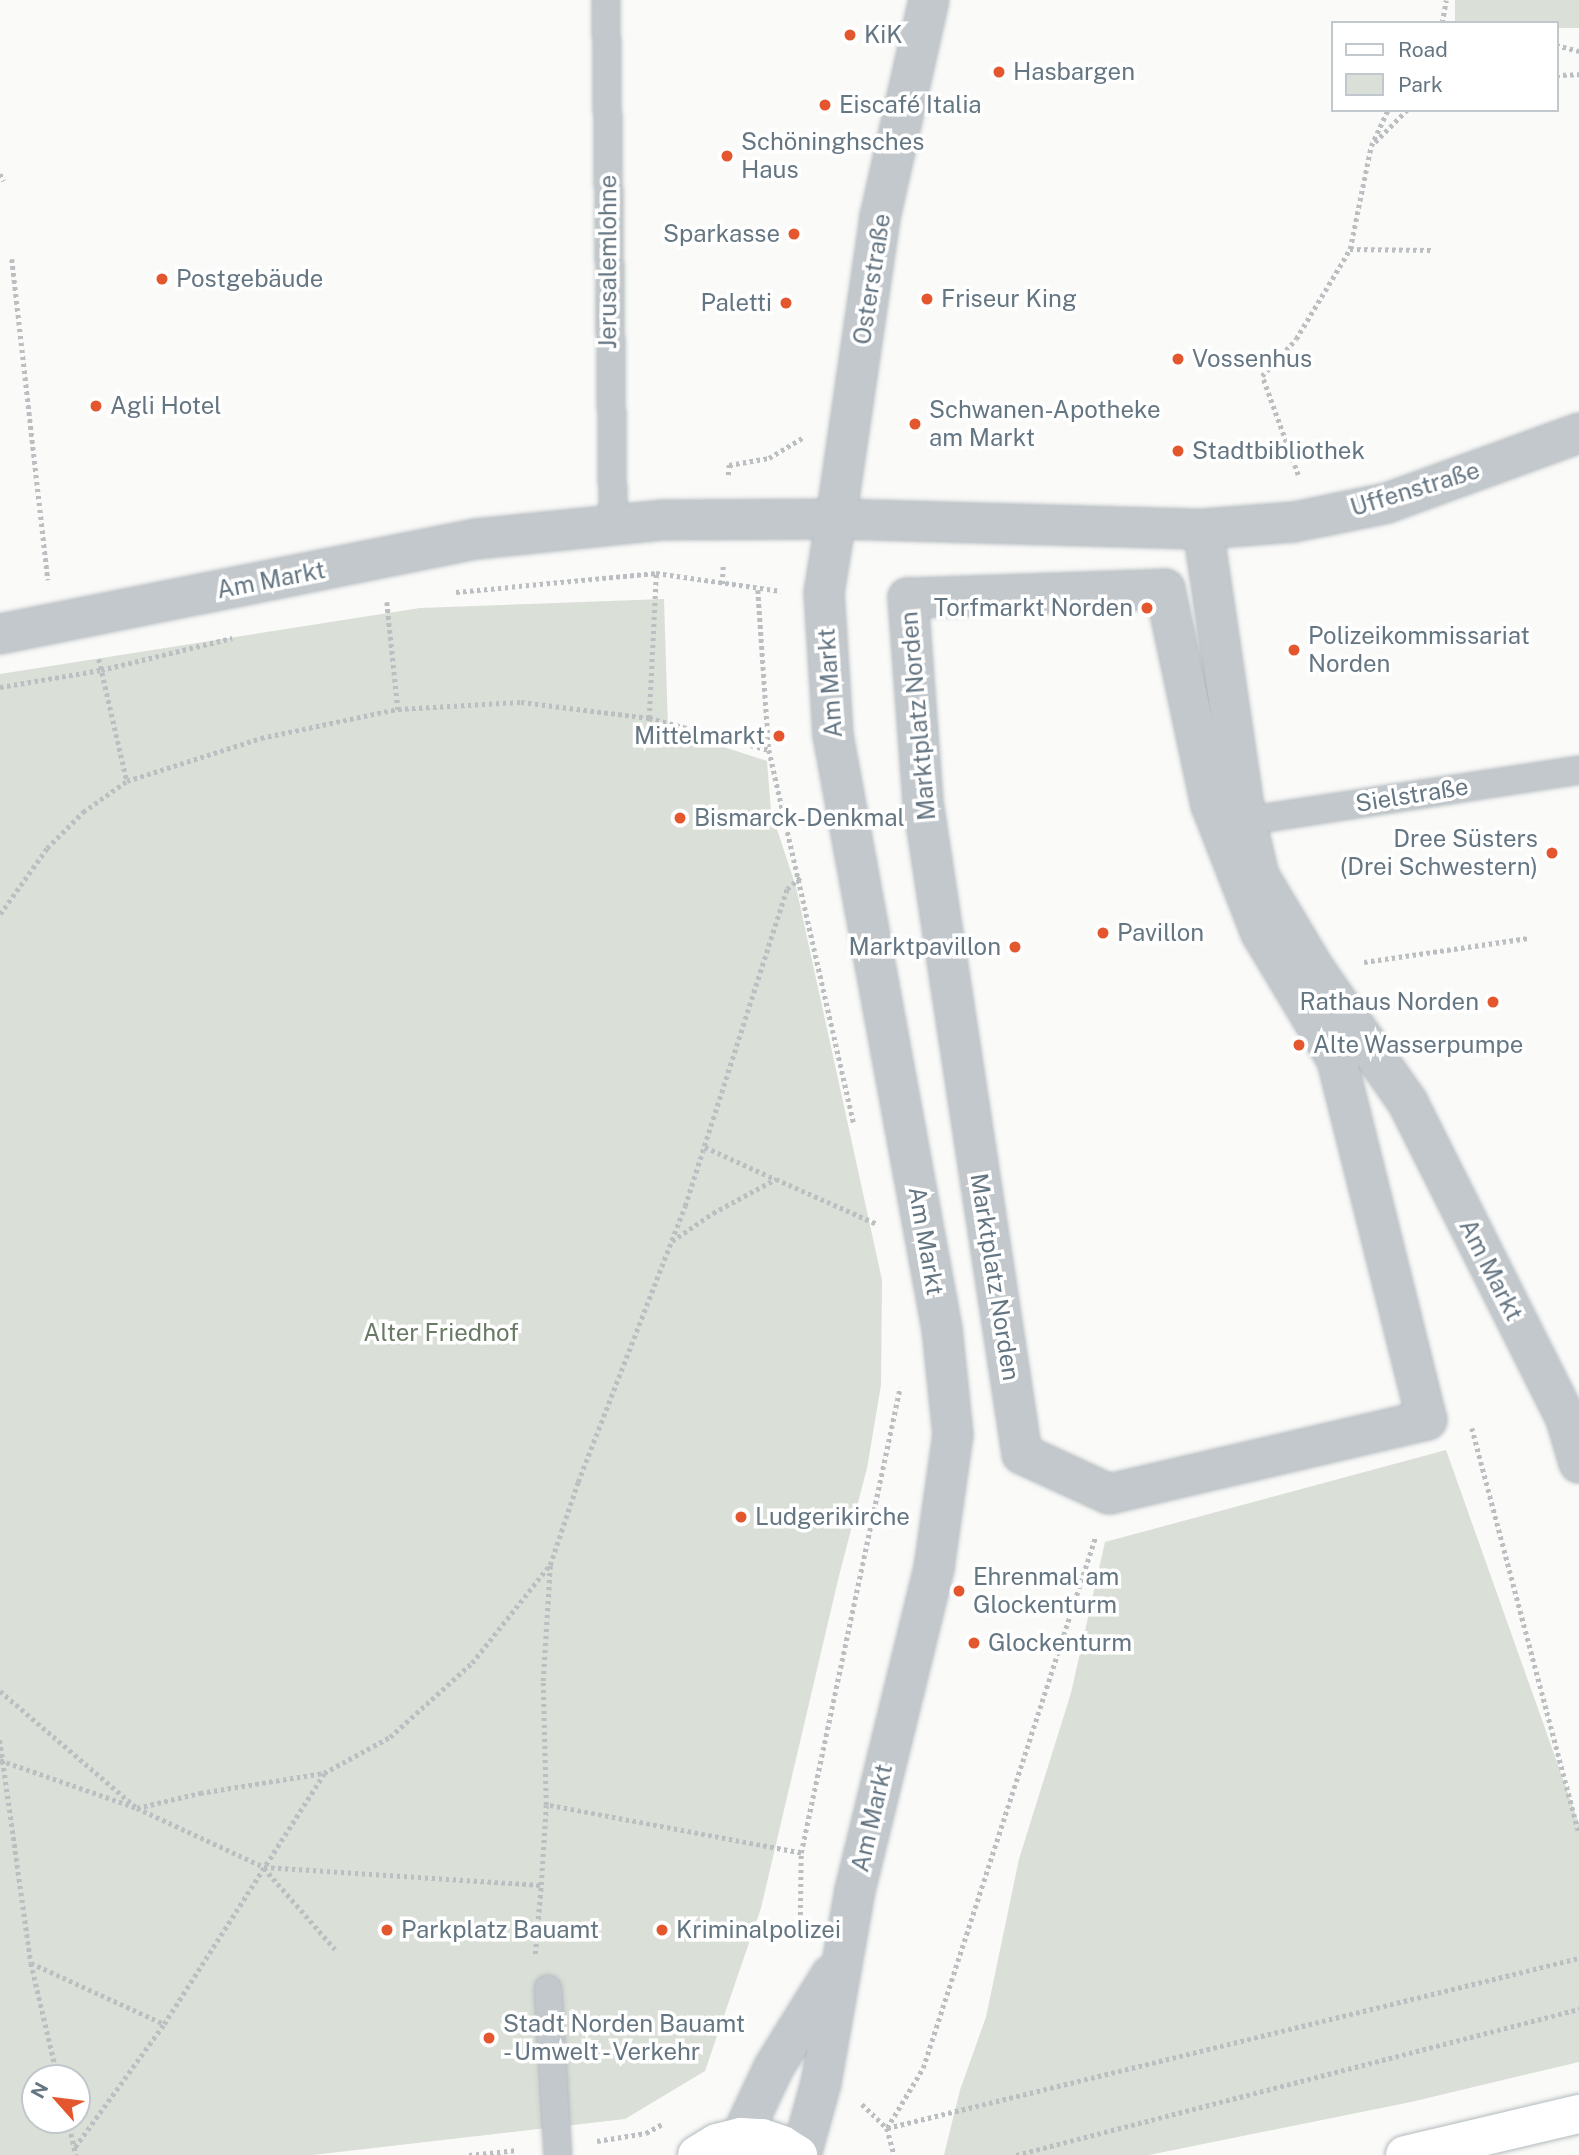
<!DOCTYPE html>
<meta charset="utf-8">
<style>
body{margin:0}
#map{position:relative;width:1579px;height:2155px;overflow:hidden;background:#fafaf8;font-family:"Public Sans",sans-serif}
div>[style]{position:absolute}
.green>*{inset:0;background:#dadfd7}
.path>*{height:4.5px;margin-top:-2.25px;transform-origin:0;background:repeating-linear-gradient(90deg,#bbbfc2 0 3.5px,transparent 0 7px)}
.roads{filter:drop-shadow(0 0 2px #b3babf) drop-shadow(0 0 2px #b3babf)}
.service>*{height:26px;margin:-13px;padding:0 13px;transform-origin:13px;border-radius:13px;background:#c3c8cc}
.pedestrian>*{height:38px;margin:-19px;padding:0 19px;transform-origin:19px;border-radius:19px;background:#c3c8cc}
.minor>*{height:38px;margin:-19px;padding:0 19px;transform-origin:19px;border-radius:19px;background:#c3c8cc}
.tertiary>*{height:38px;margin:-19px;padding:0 19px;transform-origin:19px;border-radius:19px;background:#c3c8cc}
.secondary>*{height:38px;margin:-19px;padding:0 19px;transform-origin:19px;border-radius:19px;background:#fff}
.dots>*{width:19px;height:19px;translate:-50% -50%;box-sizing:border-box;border:4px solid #fff;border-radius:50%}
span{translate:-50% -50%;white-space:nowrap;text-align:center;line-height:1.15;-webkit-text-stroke:7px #fff;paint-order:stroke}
.poi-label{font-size:24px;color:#657683}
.left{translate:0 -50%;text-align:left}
.right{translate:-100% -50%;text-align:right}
.street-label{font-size:24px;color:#657683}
.park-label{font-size:24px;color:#687a64}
.legend{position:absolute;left:1331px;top:21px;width:228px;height:91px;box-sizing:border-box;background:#fff;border:2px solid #c1c8cd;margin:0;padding:9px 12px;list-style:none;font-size:21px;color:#657683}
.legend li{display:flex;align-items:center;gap:14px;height:35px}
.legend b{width:35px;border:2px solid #c1c8cd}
.north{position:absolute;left:21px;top:2064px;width:70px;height:70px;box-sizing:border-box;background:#fff;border:2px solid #c1c8cd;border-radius:50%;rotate:298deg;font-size:19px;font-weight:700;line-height:28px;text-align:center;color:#657683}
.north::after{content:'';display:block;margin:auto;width:24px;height:32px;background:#e4572e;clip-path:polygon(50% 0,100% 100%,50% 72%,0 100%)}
</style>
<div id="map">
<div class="green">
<div style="clip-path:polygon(1455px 0,1579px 0,1579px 28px,1556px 28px,1556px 23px,1455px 23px)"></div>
<div style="clip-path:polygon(evenodd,664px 599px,668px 729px,767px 761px,771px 811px,796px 887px,882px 1280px,881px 1385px,867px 1468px,838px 1580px,761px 1908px,705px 2071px,625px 2119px,313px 2155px,0 2155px,0 674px,420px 608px,664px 599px,35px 2078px,77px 2078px,77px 2120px,35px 2120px,35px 2078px)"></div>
<div style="clip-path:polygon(1446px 1450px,1579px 1824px,1579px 2062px,1411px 2102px,1149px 2155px,944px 2155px,960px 2090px,986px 2017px,1019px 1859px,1071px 1693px,1105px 1542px)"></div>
</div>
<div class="path">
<div style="left:1442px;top:23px;width:23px;rotate:-80deg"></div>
<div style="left:1556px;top:45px;width:24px;rotate:15deg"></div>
<div style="left:1556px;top:75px;width:23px;rotate:-2deg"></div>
<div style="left:1375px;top:142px;width:45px;rotate:-45deg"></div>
<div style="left:0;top:174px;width:8px;rotate:60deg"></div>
<div style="left:1350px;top:249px;width:81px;rotate:0.7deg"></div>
<div style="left:12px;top:259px;width:323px;rotate:83.6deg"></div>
<div style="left:728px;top:475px;width:10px;rotate:-84deg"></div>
<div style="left:729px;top:465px;width:41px;rotate:-9.9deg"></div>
<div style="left:769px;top:458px;width:39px;rotate:-31deg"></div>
<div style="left:1298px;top:475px;width:105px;rotate:-110deg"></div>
<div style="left:1262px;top:376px;width:50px;rotate:-47.4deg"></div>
<div style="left:1296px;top:339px;width:105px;rotate:-59deg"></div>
<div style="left:1350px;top:249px;width:105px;rotate:-78.5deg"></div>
<div style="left:1371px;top:146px;width:40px;rotate:-65deg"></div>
<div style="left:722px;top:584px;width:20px;rotate:-87deg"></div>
<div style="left:758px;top:590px;width:160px;rotate:86.1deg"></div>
<div style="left:456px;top:592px;width:201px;rotate:-5.4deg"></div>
<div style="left:656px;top:573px;width:126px;rotate:8.2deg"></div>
<div style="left:387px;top:602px;width:108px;rotate:84.1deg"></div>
<div style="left:99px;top:659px;width:125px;rotate:77.1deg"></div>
<div style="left:0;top:687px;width:102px;rotate:-9.6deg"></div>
<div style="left:101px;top:670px;width:135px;rotate:-13.7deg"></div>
<div style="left:649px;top:718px;width:124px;rotate:14.9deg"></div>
<div style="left:769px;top:750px;width:383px;rotate:77.2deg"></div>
<div style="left:0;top:914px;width:81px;rotate:-54.5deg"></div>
<div style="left:47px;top:848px;width:51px;rotate:-45deg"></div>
<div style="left:83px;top:812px;width:54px;rotate:-35.2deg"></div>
<div style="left:127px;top:781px;width:141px;rotate:-17.8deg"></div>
<div style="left:261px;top:738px;width:140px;rotate:-12deg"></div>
<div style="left:398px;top:709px;width:123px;rotate:-3.3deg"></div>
<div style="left:521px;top:702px;width:129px;rotate:7.1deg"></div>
<div style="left:649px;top:718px;width:145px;rotate:-87.2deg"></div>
<div style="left:1364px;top:962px;width:167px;rotate:-8.3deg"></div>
<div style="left:705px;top:1147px;width:77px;rotate:24.6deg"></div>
<div style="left:672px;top:1241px;width:50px;rotate:-34.3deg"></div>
<div style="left:713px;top:1213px;width:72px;rotate:-28.4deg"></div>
<div style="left:776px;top:1179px;width:111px;rotate:24deg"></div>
<div style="left:1472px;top:1428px;width:419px;rotate:75.2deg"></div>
<div style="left:0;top:1691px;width:180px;rotate:40.5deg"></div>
<div style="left:137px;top:1808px;width:140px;rotate:24.9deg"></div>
<div style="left:264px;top:1867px;width:278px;rotate:3.7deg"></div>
<div style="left:541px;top:1885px;width:80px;rotate:-86.4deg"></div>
<div style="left:0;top:1740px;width:225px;rotate:82.1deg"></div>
<div style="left:31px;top:1963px;width:118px;rotate:76.8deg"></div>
<div style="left:0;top:1760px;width:145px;rotate:19.3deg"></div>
<div style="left:137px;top:1808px;width:65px;rotate:-13.4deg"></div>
<div style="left:200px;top:1793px;width:126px;rotate:-9.2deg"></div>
<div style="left:324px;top:1773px;width:75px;rotate:-28.6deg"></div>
<div style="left:390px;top:1737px;width:110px;rotate:-42.1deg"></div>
<div style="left:472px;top:1663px;width:124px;rotate:-51.6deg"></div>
<div style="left:801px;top:1853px;width:476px;rotate:-78deg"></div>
<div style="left:264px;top:1868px;width:108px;rotate:48.8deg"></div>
<div style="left:800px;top:1922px;width:69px;rotate:-89.2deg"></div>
<div style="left:801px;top:1853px;width:259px;rotate:-169.3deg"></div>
<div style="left:546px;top:1805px;width:124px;rotate:-91.4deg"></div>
<div style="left:543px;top:1681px;width:116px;rotate:-86.5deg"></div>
<div style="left:550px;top:1565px;width:88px;rotate:-71.4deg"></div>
<div style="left:578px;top:1482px;width:296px;rotate:-68.8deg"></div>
<div style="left:685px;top:1206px;width:333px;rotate:-72.2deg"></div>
<div style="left:787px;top:889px;width:18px;rotate:-41deg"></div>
<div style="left:535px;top:1954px;width:69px;rotate:-85deg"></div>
<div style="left:31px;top:1963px;width:146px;rotate:24.6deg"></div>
<div style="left:862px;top:2104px;width:35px;rotate:44deg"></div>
<div style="left:887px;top:2128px;width:28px;rotate:75deg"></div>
<div style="left:68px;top:2120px;width:36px;rotate:77deg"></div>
<div style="left:887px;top:2128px;width:713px;rotate:-13.8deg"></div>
<div style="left:887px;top:2128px;width:70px;rotate:-59deg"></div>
<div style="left:923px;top:2068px;width:560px;rotate:-72.02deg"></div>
<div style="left:597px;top:2141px;width:50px;rotate:-9.3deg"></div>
<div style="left:646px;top:2133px;width:18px;rotate:-29deg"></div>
<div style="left:75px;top:2147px;width:152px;rotate:-54.1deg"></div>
<div style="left:164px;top:2024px;width:297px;rotate:-57.4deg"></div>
<div style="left:469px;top:2155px;width:49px;rotate:-5.8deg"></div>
<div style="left:1016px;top:2155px;width:582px;rotate:-14.54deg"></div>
</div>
<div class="roads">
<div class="service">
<div style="left:606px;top:0;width:524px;rotate:89.23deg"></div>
<div style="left:1246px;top:821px;width:337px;rotate:-8.7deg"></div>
<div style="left:548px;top:1989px;width:166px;rotate:86.6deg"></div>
</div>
<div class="pedestrian">
<div style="left:1165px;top:589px;width:221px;rotate:78deg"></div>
<div style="left:1211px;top:805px;width:137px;rotate:68.7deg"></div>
<div style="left:1261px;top:933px;width:148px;rotate:59.1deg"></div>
<div style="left:1337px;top:1060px;width:371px;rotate:76deg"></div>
<div style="left:1427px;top:1420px;width:326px;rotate:166.9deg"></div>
<div style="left:1109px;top:1494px;width:96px;rotate:-155.3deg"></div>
<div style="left:1022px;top:1454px;width:659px;rotate:-98.63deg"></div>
<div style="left:923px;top:802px;width:205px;rotate:-94.2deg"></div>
<div style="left:908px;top:598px;width:257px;rotate:-2deg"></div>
</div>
<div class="minor">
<div style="left:1203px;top:529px;width:295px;rotate:81.6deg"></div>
<div style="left:1246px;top:821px;width:57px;rotate:76.7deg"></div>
<div style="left:1259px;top:876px;width:109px;rotate:59.2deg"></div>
<div style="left:1315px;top:970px;width:162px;rotate:55deg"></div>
<div style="left:1408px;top:1103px;width:353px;rotate:63.4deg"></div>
<div style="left:1566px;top:1419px;width:46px;rotate:73.5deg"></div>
<div style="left:0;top:634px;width:485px;rotate:-11.3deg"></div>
<div style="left:476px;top:539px;width:189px;rotate:-5.8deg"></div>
<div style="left:664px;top:520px;width:172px;rotate:-0.3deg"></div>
<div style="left:836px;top:519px;width:305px;rotate:-81.7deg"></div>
<div style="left:880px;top:217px;width:222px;rotate:-77.3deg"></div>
</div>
<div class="tertiary">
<div style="left:741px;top:2137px;width:77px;rotate:-64.8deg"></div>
<div style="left:774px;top:2067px;width:108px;rotate:-58.2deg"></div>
<div style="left:801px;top:2155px;width:75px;rotate:-74.5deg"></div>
<div style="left:821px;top:2083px;width:196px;rotate:-80deg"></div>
<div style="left:855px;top:1890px;width:332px;rotate:-76.2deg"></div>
<div style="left:934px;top:1568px;width:134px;rotate:-81.9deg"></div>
<div style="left:953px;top:1435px;width:107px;rotate:-95.9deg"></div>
<div style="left:942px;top:1329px;width:604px;rotate:-100.4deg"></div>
<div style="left:833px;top:735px;width:142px;rotate:-93.6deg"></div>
<div style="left:824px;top:593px;width:75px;rotate:-80.8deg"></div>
<div style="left:836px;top:519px;width:367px;rotate:1.6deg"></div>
<div style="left:1203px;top:529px;width:91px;rotate:-4.4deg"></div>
<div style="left:1294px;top:522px;width:95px;rotate:-11.5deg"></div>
<div style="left:1387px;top:503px;width:204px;rotate:-20deg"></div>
</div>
<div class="secondary">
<div style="left:697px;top:2155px;width:23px;rotate:-31deg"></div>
<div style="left:717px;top:2143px;width:25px;rotate:-14deg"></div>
<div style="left:741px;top:2137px;width:21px;rotate:3deg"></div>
<div style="left:762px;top:2138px;width:21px;rotate:19deg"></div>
<div style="left:782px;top:2145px;width:19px;rotate:32deg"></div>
<div style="left:1405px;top:2155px;width:179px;rotate:-13.3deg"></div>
</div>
</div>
<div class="dots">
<div style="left:850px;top:35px;background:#e4572e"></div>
<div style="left:999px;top:72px;background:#e4572e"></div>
<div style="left:825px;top:105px;background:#e4572e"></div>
<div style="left:727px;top:156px;background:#e4572e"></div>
<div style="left:794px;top:234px;background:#e4572e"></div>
<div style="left:162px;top:279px;background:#e4572e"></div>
<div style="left:927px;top:299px;background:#e4572e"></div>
<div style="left:786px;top:303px;background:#e4572e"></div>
<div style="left:1178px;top:359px;background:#e4572e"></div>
<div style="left:96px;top:406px;background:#e4572e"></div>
<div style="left:915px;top:424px;background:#e4572e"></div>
<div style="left:1178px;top:451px;background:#e4572e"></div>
<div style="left:1147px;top:608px;background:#e4572e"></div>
<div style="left:1294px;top:650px;background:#e4572e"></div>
<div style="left:779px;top:736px;background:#e4572e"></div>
<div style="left:680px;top:818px;background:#e4572e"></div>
<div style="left:1552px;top:853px;background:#e4572e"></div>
<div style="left:1103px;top:933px;background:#e4572e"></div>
<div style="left:1015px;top:947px;background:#e4572e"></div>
<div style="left:1493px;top:1002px;background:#e4572e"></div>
<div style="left:1299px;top:1045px;background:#e4572e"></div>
<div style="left:741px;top:1517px;background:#e4572e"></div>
<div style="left:959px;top:1591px;background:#e4572e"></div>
<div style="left:974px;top:1643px;background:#e4572e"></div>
<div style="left:387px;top:1930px;background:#e4572e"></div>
<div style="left:662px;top:1930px;background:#e4572e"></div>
<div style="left:489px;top:2038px;background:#e4572e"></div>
</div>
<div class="poi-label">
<span class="left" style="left:864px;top:35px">KiK</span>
<span class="left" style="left:1013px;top:72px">Hasbargen</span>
<span class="left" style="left:839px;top:105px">Eiscafé Italia</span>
<span class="left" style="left:741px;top:156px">Schöninghsches<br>Haus</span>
<span class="right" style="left:780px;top:234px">Sparkasse</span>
<span class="left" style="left:176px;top:279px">Postgebäude</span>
<span class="left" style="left:941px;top:299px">Friseur King</span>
<span class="right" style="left:772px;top:303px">Paletti</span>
<span class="left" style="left:1192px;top:359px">Vossenhus</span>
<span class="left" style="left:110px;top:406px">Agli Hotel</span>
<span class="left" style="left:929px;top:424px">Schwanen-Apotheke<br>am Markt</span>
<span class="left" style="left:1192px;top:451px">Stadtbibliothek</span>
<span class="right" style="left:1133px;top:608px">Torfmarkt Norden</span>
<span class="left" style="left:1308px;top:650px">Polizeikommissariat<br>Norden</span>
<span class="right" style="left:765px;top:736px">Mittelmarkt</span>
<span class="left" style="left:694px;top:818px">Bismarck-Denkmal</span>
<span class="right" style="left:1538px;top:853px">Dree Süsters<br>(Drei Schwestern)</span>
<span class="left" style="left:1117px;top:933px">Pavillon</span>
<span class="right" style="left:1001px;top:947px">Marktpavillon</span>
<span class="right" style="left:1479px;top:1002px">Rathaus Norden</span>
<span class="left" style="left:1313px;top:1045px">Alte Wasserpumpe</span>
<span class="left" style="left:755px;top:1517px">Ludgerikirche</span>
<span class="left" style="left:973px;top:1591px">Ehrenmal am<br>Glockenturm</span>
<span class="left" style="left:988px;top:1643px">Glockenturm</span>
<span class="left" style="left:401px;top:1930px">Parkplatz Bauamt</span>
<span class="left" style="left:676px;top:1930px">Kriminalpolizei</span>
<span class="left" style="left:503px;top:2038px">Stadt Norden Bauamt<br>- Umwelt - Verkehr</span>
</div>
<div class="street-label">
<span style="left:608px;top:262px;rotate:-90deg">Jerusalemlohne</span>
<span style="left:872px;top:279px;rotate:-81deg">Osterstraße</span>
<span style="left:1415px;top:489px;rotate:-17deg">Uffenstraße</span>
<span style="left:271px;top:580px;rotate:-11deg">Am Markt</span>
<span style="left:830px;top:683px;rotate:-94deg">Am Markt</span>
<span style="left:918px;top:716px;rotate:-95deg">Marktplatz Norden</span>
<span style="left:1412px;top:795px;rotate:-9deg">Sielstraße</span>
<span style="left:926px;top:1241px;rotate:80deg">Am Markt</span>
<span style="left:1491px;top:1270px;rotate:63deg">Am Markt</span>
<span style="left:995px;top:1277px;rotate:81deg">Marktplatz Norden</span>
<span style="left:872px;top:1818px;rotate:-77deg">Am Markt</span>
</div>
<div class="park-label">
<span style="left:441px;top:1333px">Alter Friedhof</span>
</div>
<ul class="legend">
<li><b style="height:9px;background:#fff"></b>Road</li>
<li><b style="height:19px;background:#dadfd7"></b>Park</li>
</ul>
<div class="north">N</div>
</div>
